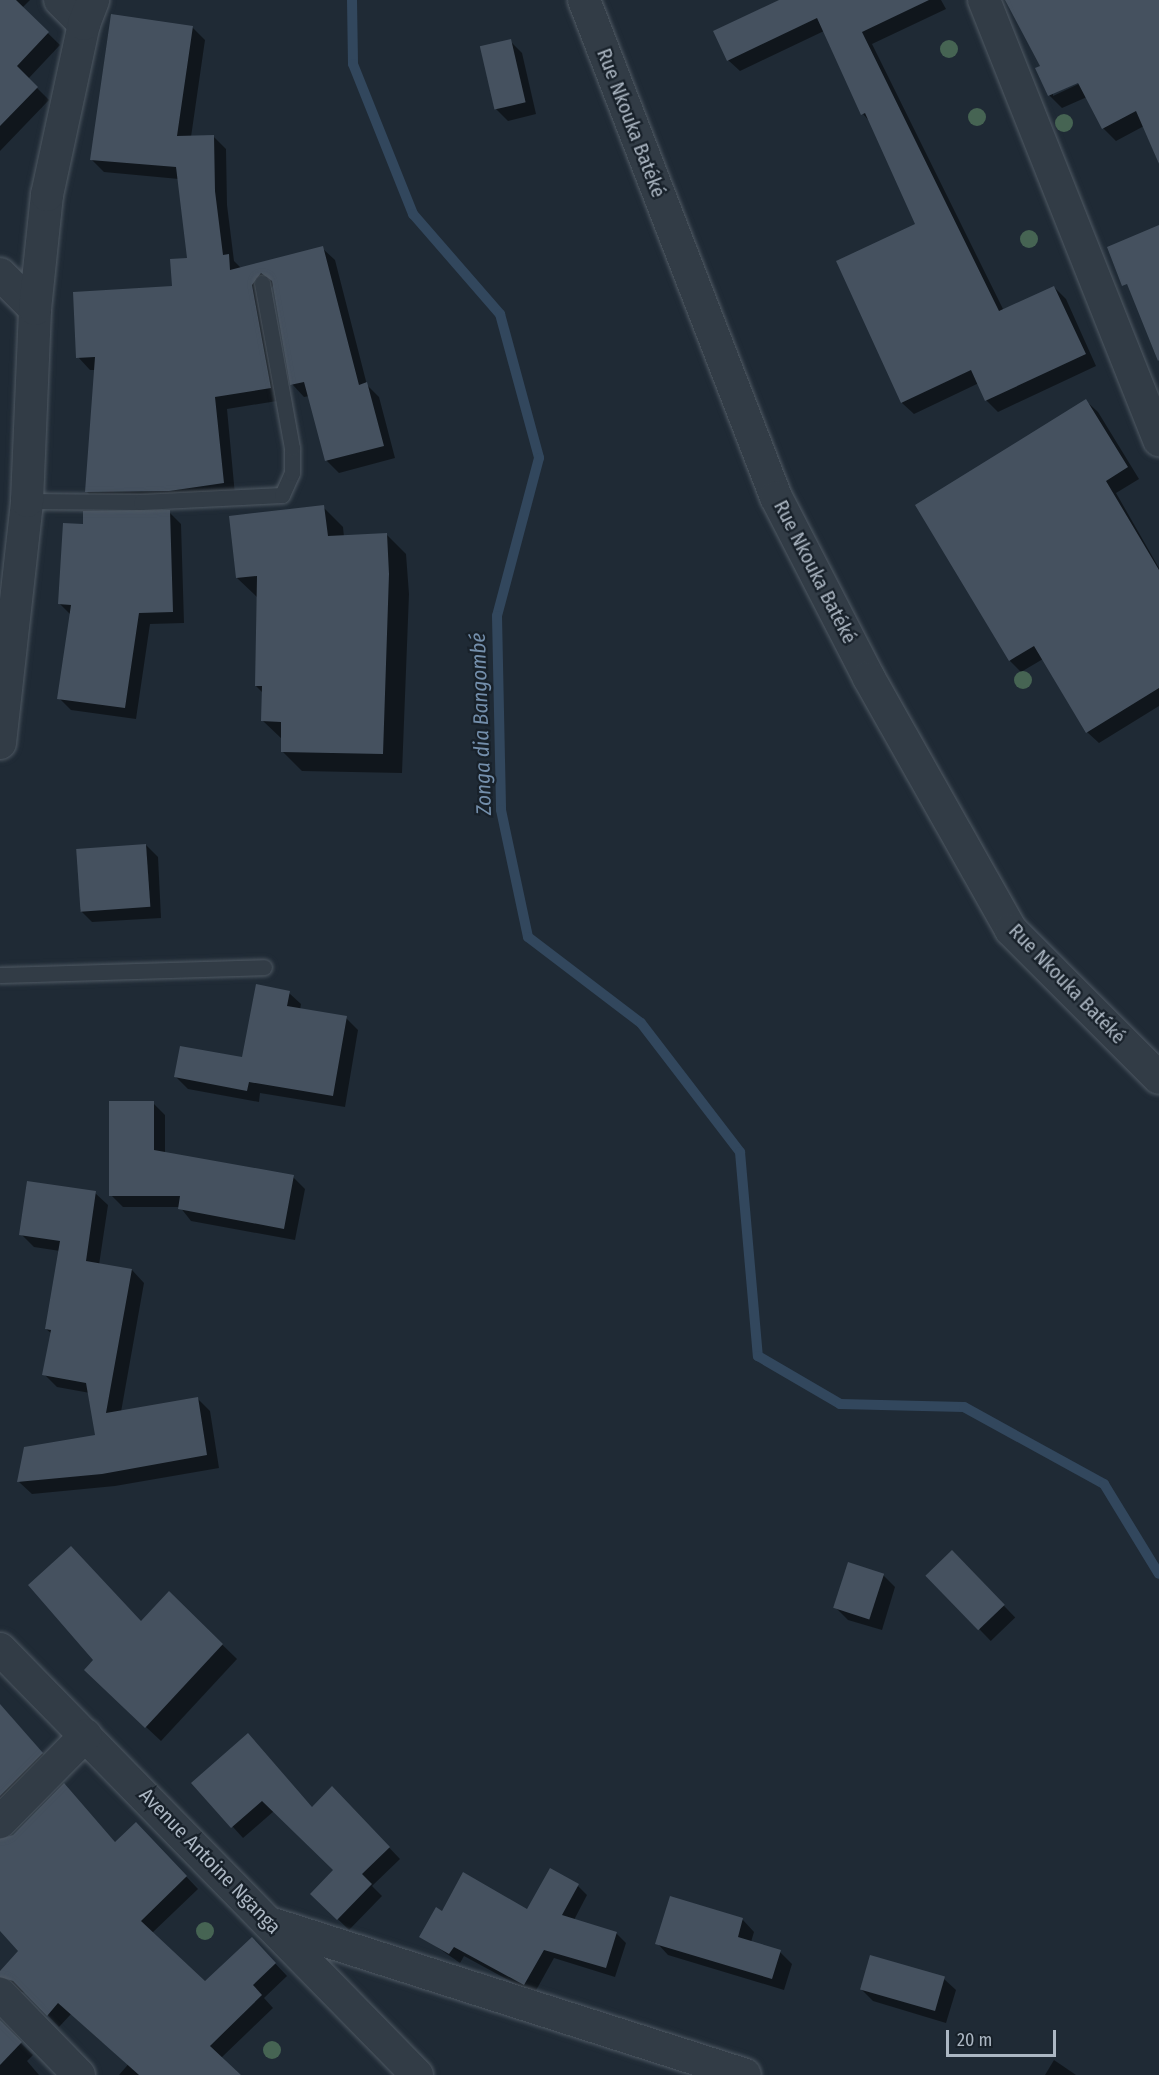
<!DOCTYPE html>
<meta charset="utf-8">
<style>
body{margin:0}
#map{position:relative;width:1159px;height:2075px;overflow:hidden;background:#1f2a35;font-family:"Fira Sans Condensed",sans-serif}
div>[style]{position:absolute}
.shadow>*{inset:0;background:#0007;transform-origin:0 0}
.stream>*{height:10px;margin:-5px;padding:0 5px;transform-origin:5px;border-radius:5px;background:#32475d}
.building>*{inset:0;background:#45515f;transform-origin:0 0}
.roads{filter:drop-shadow(0 0 2px #505a64) drop-shadow(0 0 2px #505a64)}
.service>*{height:15px;margin:-7.5px;padding:0 7.5px;transform-origin:7.5px;border-radius:7.5px;background:#323c46}
.minor>*{height:32px;margin:-16px;padding:0 16px;transform-origin:16px;border-radius:16px;background:#323c46}
.trees>*{width:18px;height:18px;margin:-9px;border-radius:50%;background:#466453}
span{translate:-50% -50%;white-space:nowrap;text-align:center;line-height:1.15;-webkit-text-stroke:4.5px #18212a;paint-order:stroke}
.street-label{font-size:20px;color:#acb7c3}
.water-label{font-size:21px;color:#748fac;font-style:italic}
.scale{position:absolute;left:946px;top:2030px;width:110px;height:27px;box-sizing:border-box;border:3px solid #acb7c3;border-top:0;padding-left:8px;font-size:18px;line-height:21px;white-space:nowrap;color:#acb7c3;-webkit-text-stroke:4px #18212a;paint-order:stroke}
</style>
<div id="map">
<div class="shadow">
<div style="clip-path:polygon(0 0,30px 0,22px 8px,60px 45px,28px 79px,49px 100px,0 151px)"></div>
<div style="clip-path:polygon(783px 0,941px 0,946px 9px,872px 44px,1004px 311px,1054px 287px,1066px 299px,1096px 366px,998px 412px,986px 400px,979px 383px,914px 414px,902px 403px,838px 262px,917px 225px,871px 123px,863px 114px,824px 31px,740px 71px,728px 60px)"></div>
<div style="clip-path:polygon(evenodd,1006px 0,1159px 0,1159px 164px,1144px 126px,1116px 141px,1103px 128px,1087px 97px,1062px 108px,1049px 95px,1042px 66px,1006px 0,1084px 78px,1085px 81px,1053px 96px,1053px 92px,1084px 78px)"></div>
<div style="clip-path:polygon(192px 27px,205px 40px,191px 137px,213px 136px,226px 149px,227px 205px,234px 261px,242px 269px,322px 248px,335px 260px,367px 385px,379px 397px,395px 458px,339px 473px,327px 461px,309px 396px,304px 397px,292px 384px,274px 284px,264px 298px,283px 400px,227px 409px,235px 495px,99px 504px,86px 491px,95px 370px,90px 370px,78px 357px,174px 288px,189px 259px,179px 179px,104px 172px,91px 159px)"></div>
<div style="clip-path:polygon(510px 41px,522px 53px,536px 114px,508px 121px,496px 109px)"></div>
<div style="clip-path:polygon(1086px 401px,1098px 412px,1139px 479px,1116px 493px,1159px 568px,1159px 706px,1099px 743px,1087px 732px,1043px 659px,1021px 672px,1010px 661px)"></div>
<div style="clip-path:polygon(323px 507px,343px 527px,344px 537px,386px 534px,406px 554px,409px 594px,402px 773px,302px 771px,282px 751px,283px 740px,263px 721px,263px 693px,256px 686px,257px 597px,237px 578px)"></div>
<div style="clip-path:polygon(169px 512px,181px 524px,184px 623px,150px 624px,136px 719px,71px 710px,59px 698px,71px 615px,59px 603px,84px 526px)"></div>
<div style="clip-path:polygon(146px 845px,158px 857px,161px 918px,92px 922px,80px 910px)"></div>
<div style="clip-path:polygon(289px 993px,301px 1004px,300px 1010px,346px 1018px,358px 1030px,345px 1107px,260px 1093px,259px 1102px,188px 1089px,176px 1077px,243px 1058px)"></div>
<div style="clip-path:polygon(153px 1103px,165px 1115px,165px 1153px,293px 1177px,305px 1189px,295px 1240px,191px 1221px,180px 1207px,123px 1207px,111px 1195px)"></div>
<div style="clip-path:polygon(95px 1193px,108px 1205px,99px 1265px,132px 1270px,144px 1283px,121px 1412px,197px 1398px,210px 1411px,219px 1468px,115px 1486px,32px 1494px,19px 1482px,97px 1436px,90px 1393px,57px 1387px,44px 1374px,52px 1334px,46px 1329px,60px 1251px,34px 1247px,21px 1234px)"></div>
<div style="left:952px;top:1552px;width:91px;height:34px;rotate:46deg"></div>
<div style="clip-path:polygon(883px 1575px,895px 1587px,882px 1630px,848px 1620px,836px 1608px)"></div>
<div style="clip-path:polygon(169px 1593px,237px 1659px,161px 1741px,100px 1684px,141px 1623px)"></div>
<div style="clip-path:polygon(0 1709px,54px 1766px,0 1820px)"></div>
<div style="clip-path:polygon(193px 1783px,313px 1809px,343px 1799px,400px 1859px,372px 1886px,382px 1896px,349px 1930px,312px 1894px,335px 1870px,274px 1811px,243px 1838px)"></div>
<div style="clip-path:polygon(148px 1836px,198px 1889px,152px 1933px,102px 2042px,71px 2014px,59px 2027px,26px 1993px,8px 1989px,0 1981px,0 1973px,20px 1951px,0 1929px,0 1840px,116px 1843px)"></div>
<div style="clip-path:polygon(578px 1886px,587px 1895px,574px 1920px,616px 1933px,626px 1943px,615px 1977px,554px 1958px,534px 1994px,464px 1956px,460px 1963px,421px 1936px,442px 1913px,528px 1911px)"></div>
<div style="clip-path:polygon(743px 1920px,754px 1932px,751px 1942px,780px 1952px,792px 1964px,784px 1990px,668px 1955px,657px 1943px)"></div>
<div style="clip-path:polygon(252px 1939px,287px 1976px,264px 1998px,273px 2008px,221px 2058px,238px 2075px,119px 2075px,201px 1980px,205px 1983px)"></div>
<div style="clip-path:polygon(944px 1979px,956px 1990px,946px 2023px,873px 2001px,861px 1989px)"></div>
<div style="clip-path:polygon(0 2022px,33px 2055px,27px 2061px,39px 2075px,0 2075px)"></div>
<div style="clip-path:polygon(1054px 2060px,1076px 2075px,1045px 2075px)"></div>
</div>
<div class="stream">
<div style="left:352px;top:0;width:64px;rotate:89.1deg"></div>
<div style="left:353px;top:64px;width:162px;rotate:68.2deg"></div>
<div style="left:413px;top:214px;width:133px;rotate:49deg"></div>
<div style="left:500px;top:314px;width:149px;rotate:74.8deg"></div>
<div style="left:539px;top:458px;width:163px;rotate:104.9deg"></div>
<div style="left:497px;top:616px;width:194px;rotate:88.8deg"></div>
<div style="left:501px;top:810px;width:130px;rotate:78deg"></div>
<div style="left:528px;top:937px;width:142px;rotate:37.3deg"></div>
<div style="left:641px;top:1023px;width:163px;rotate:52.5deg"></div>
<div style="left:740px;top:1152px;width:205px;rotate:85deg"></div>
<div style="left:758px;top:1356px;width:95px;rotate:30.3deg"></div>
<div style="left:840px;top:1404px;width:124px;rotate:1.4deg"></div>
<div style="left:964px;top:1407px;width:160px;rotate:28.8deg"></div>
<div style="left:1104px;top:1484px;width:105px;rotate:58.6deg"></div>
</div>
<div class="building">
<div style="clip-path:polygon(0 0,16px 0,49px 32px,17px 66px,38px 87px,0 126px)"></div>
<div style="clip-path:polygon(779px 0,929px 0,862px 32px,999px 311px,1054px 286px,1086px 354px,985px 401px,971px 370px,901px 403px,836px 261px,915px 224px,865px 113px,861px 115px,817px 18px,727px 61px,713px 31px)"></div>
<div style="clip-path:polygon(1005px 0,1159px 0,1159px 164px,1136px 111px,1102px 129px,1078px 83px,1048px 96px,1035px 68px,1040px 66px)"></div>
<div style="clip-path:polygon(111px 14px,193px 26px,177px 136px,214px 135px,215px 191px,223px 255px,229px 254px,230px 270px,323px 246px,359px 385px,367px 382px,384px 446px,325px 461px,304px 382px,290px 385px,272px 281px,261px 273px,252px 285px,271px 388px,215px 397px,224px 483px,169px 491px,85px 492px,95px 357px,76px 358px,73px 292px,172px 286px,170px 259px,187px 258px,176px 167px,90px 160px)"></div>
<div style="left:511px;top:39px;width:65px;height:32px;rotate:77deg"></div>
<div style="clip-path:polygon(1159px 225px,1159px 360px,1158px 361px,1127px 284px,1122px 286px,1107px 247px)"></div>
<div style="clip-path:polygon(1086px 399px,1128px 467px,1106px 481px,1159px 570px,1159px 688px,1086px 733px,1034px 646px,1009px 661px,915px 505px)"></div>
<div style="clip-path:polygon(324px 505px,328px 536px,387px 533px,389px 574px,383px 754px,281px 752px,281px 722px,261px 721px,262px 686px,255px 686px,257px 576px,236px 578px,229px 516px)"></div>
<div style="clip-path:polygon(170px 510px,173px 612px,139px 613px,125px 708px,57px 699px,71px 605px,58px 604px,63px 523px,83px 524px,83px 511px)"></div>
<div style="left:146px;top:844px;width:63px;height:70px;rotate:86deg"></div>
<div style="clip-path:polygon(256px 984px,290px 991px,287px 1006px,347px 1016px,333px 1096px,249px 1082px,247px 1091px,174px 1077px,180px 1046px,242px 1057px)"></div>
<div style="clip-path:polygon(109px 1101px,154px 1101px,154px 1150px,294px 1175px,284px 1229px,178px 1209px,180px 1196px,109px 1196px)"></div>
<div style="clip-path:polygon(27px 1181px,96px 1191px,86px 1261px,132px 1269px,106px 1413px,198px 1397px,207px 1455px,102px 1474px,17px 1482px,24px 1447px,95px 1435px,86px 1383px,42px 1375px,51px 1330px,45px 1329px,60px 1241px,19px 1235px)"></div>
<div style="clip-path:polygon(71px 1546px,141px 1621px,169px 1591px,223px 1644px,145px 1728px,84px 1670px,93px 1660px,28px 1585px)"></div>
<div style="left:952px;top:1550px;width:76px;height:37px;rotate:46deg"></div>
<div style="left:848px;top:1562px;width:38px;height:48px;rotate:18deg"></div>
<div style="clip-path:polygon(0 1704px,43px 1753px,0 1796px)"></div>
<div style="clip-path:polygon(248px 1733px,312px 1807px,332px 1786px,390px 1847px,362px 1874px,372px 1884px,337px 1920px,310px 1894px,333px 1870px,262px 1801px,231px 1828px,191px 1783px)"></div>
<div style="clip-path:polygon(64px 1783px,115px 1842px,136px 1822px,187px 1876px,141px 1921px,205px 1981px,252px 1937px,276px 1963px,253px 1985px,262px 1995px,210px 2046px,241px 2075px,139px 2075px,58px 2003px,47px 2016px,13px 1981px,0 1977px,0 1971px,18px 1951px,0 1931px,0 1839px,13px 1835px)"></div>
<div style="clip-path:polygon(550px 1868px,579px 1884px,562px 1915px,617px 1932px,606px 1968px,544px 1950px,524px 1985px,454px 1947px,449px 1954px,419px 1937px,436px 1907px,442px 1911px,463px 1872px,527px 1909px)"></div>
<div style="clip-path:polygon(670px 1896px,743px 1918px,738px 1937px,781px 1950px,772px 1979px,655px 1944px)"></div>
<div style="left:870px;top:1955px;width:78px;height:36px;rotate:16deg"></div>
<div style="clip-path:polygon(0 2020px,22px 2042px,0 2065px)"></div>
</div>
<div class="roads">
<div class="service">
<div style="left:27px;top:501px;width:114px;rotate:0.5deg"></div>
<div style="left:141px;top:502px;width:141px;rotate:-2.8deg"></div>
<div style="left:282px;top:495px;width:24px;rotate:-66deg"></div>
<div style="left:292px;top:473px;width:25px;rotate:-90deg"></div>
<div style="left:292px;top:448px;width:168px;rotate:-100.3deg"></div>
<div style="left:0;top:975px;width:264px;rotate:-1.7deg"></div>
</div>
<div class="minor">
<div style="left:60px;top:0;width:34px;rotate:45deg"></div>
<div style="left:584px;top:0;width:533px;rotate:68.88deg"></div>
<div style="left:776px;top:497px;width:203px;rotate:62.8deg"></div>
<div style="left:869px;top:678px;width:289px;rotate:60.6deg"></div>
<div style="left:1011px;top:930px;width:209px;rotate:45deg"></div>
<div style="left:984px;top:0;width:474px;rotate:68.3deg"></div>
<div style="left:0;top:274px;width:49px;rotate:45deg"></div>
<div style="left:0;top:743px;width:244px;rotate:-83.6deg"></div>
<div style="left:27px;top:501px;width:192px;rotate:-87.6deg"></div>
<div style="left:35px;top:309px;width:115px;rotate:-84deg"></div>
<div style="left:47px;top:195px;width:175px;rotate:-77.8deg"></div>
<div style="left:84px;top:24px;width:26px;rotate:-69deg"></div>
<div style="left:0;top:1649px;width:596px;rotate:45.61deg"></div>
<div style="left:0;top:1822px;width:122px;rotate:-45.3deg"></div>
<div style="left:276px;top:1925px;width:492px;rotate:17.7deg"></div>
<div style="left:0;top:1994px;width:113px;rotate:45.7deg"></div>
</div>
</div>
<div class="trees">
<div style="left:949px;top:49px"></div>
<div style="left:977px;top:117px"></div>
<div style="left:1064px;top:123px"></div>
<div style="left:1029px;top:239px"></div>
<div style="left:1023px;top:680px"></div>
<div style="left:205px;top:1931px"></div>
<div style="left:272px;top:2050px"></div>
</div>
<div class="street-label">
<span style="left:631px;top:123px;rotate:69deg">Rue Nkouka Batéké</span>
<span style="left:815px;top:572px;rotate:63deg">Rue Nkouka Batéké</span>
<span style="left:1067px;top:984px;rotate:46deg">Rue Nkouka Batéké</span>
<span style="left:210px;top:1861px;rotate:46deg">Avenue Antoine Nganga</span>
</div>
<div class="water-label">
<span style="left:481px;top:724px;rotate:-92deg">Zonga dia Bangombé</span>
</div>
<div class="scale">20 m</div>
</div>
